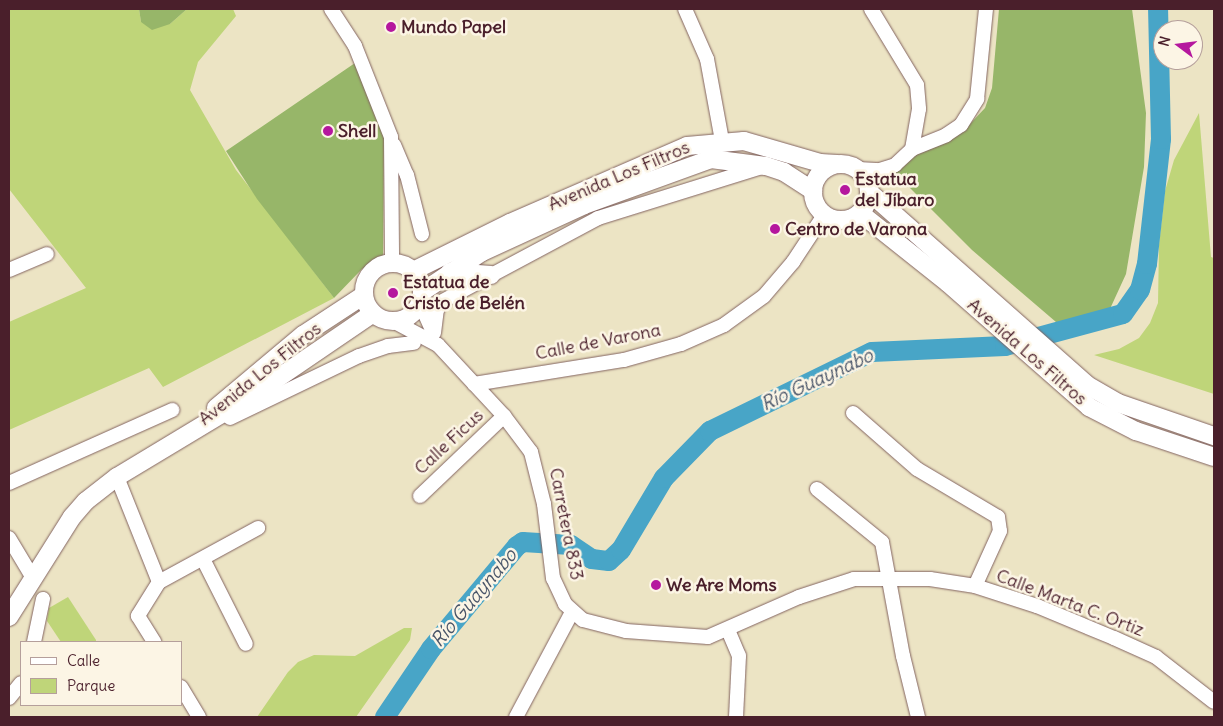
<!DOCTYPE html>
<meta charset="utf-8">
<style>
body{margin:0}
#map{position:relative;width:1223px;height:726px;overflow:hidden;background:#ece4c4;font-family:Delius,sans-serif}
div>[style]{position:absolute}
.green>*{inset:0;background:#bfd579}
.forest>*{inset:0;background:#97b669}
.river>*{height:20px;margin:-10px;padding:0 10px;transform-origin:10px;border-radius:10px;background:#48a5c7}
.roads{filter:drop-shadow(0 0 1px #836461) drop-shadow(0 0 1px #836461)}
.minor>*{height:14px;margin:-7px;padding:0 7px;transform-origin:7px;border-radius:7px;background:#fff}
.major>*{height:18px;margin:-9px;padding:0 9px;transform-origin:9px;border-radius:9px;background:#fff}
.major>.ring{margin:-9px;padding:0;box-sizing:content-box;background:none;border:18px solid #fff;border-radius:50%}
.dots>*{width:14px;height:14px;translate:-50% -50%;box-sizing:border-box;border:2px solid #fcf5e5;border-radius:50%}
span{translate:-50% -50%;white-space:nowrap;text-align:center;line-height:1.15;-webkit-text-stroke:5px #fcf5e5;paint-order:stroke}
.poi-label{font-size:18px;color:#4a1f2b;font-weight:700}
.left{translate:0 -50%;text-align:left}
.street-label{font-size:18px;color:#4a1f2b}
.water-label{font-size:19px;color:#495569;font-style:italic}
.frame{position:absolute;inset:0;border:10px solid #4a1f2b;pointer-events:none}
.legend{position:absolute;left:20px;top:641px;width:162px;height:65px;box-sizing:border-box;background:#fcf5e5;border:1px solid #b59f9b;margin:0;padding:6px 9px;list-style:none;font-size:15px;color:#4a1f2b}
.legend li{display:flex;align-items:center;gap:10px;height:25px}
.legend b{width:25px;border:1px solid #b59f9b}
.north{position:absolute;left:1153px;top:20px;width:50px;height:50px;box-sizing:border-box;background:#fcf5e5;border:1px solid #b59f9b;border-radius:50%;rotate:285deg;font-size:14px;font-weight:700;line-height:20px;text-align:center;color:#4a1f2b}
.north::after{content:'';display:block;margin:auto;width:18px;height:22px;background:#b5179e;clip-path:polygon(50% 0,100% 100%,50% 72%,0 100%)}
</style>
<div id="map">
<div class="green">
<div style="clip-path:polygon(9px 9px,139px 9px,141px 22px,170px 24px,187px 9px,233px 9px,236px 16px,198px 62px,190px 90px,236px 170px,334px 298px,163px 387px,149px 368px,9px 430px,9px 322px,86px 288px,9px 189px)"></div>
<div style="clip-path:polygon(1199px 113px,1211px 257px,1214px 258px,1214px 394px,1094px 355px,1119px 349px,1139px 338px,1150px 323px,1158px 303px,1159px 245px,1165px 191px,1174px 160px)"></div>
<div style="clip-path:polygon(68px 597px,96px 640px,96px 642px,61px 642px,47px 621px,49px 608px)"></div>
<div style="clip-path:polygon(404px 628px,412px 628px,410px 640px,356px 717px,257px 717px,288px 672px,298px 662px,314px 655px,355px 656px)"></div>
</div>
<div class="forest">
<div style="clip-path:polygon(139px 9px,187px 9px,170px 24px,152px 30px,141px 22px)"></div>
<div style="clip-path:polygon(999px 9px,1132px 9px,1146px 113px,1144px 167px,1126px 274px,1109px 311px,1095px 322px,1063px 328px,972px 250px,895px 173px,916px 155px,939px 145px,970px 124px,985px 108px,992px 88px)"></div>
<div style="clip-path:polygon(355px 63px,384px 137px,383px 256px,362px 269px,334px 298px,257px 199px,226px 151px)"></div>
</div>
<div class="river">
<div style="left:385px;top:717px;width:82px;rotate:-55.9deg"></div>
<div style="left:431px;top:649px;width:134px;rotate:-50.1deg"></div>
<div style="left:517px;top:546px;width:7px;rotate:-34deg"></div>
<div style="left:523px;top:542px;width:48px;rotate:3.6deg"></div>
<div style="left:571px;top:545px;width:25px;rotate:34deg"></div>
<div style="left:592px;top:559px;width:17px;rotate:7deg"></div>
<div style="left:609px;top:561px;width:16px;rotate:-43deg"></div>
<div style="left:621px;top:550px;width:84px;rotate:-59.2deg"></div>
<div style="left:664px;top:478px;width:66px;rotate:-45.6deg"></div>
<div style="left:710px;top:431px;width:180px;rotate:-26deg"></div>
<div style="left:872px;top:352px;width:133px;rotate:-2.6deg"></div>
<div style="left:1005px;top:346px;width:122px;rotate:-15.2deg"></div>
<div style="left:1123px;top:314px;width:29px;rotate:-55deg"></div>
<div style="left:1140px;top:290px;width:27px;rotate:-75deg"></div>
<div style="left:1147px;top:264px;width:126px;rotate:-83.6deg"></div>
<div style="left:1161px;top:139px;width:130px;rotate:-91.3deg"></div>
</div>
<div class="roads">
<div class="minor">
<div style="left:331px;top:9px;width:44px;rotate:57deg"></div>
<div style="left:355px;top:46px;width:98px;rotate:68.4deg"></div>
<div style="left:391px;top:137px;width:126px;rotate:89.5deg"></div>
<div style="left:685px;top:9px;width:55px;rotate:66.3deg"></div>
<div style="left:707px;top:59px;width:83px;rotate:79.6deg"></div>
<div style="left:871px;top:9px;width:89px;rotate:58.8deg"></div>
<div style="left:917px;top:85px;width:24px;rotate:85deg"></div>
<div style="left:919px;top:109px;width:41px;rotate:99.9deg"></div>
<div style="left:394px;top:145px;width:33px;rotate:67deg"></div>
<div style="left:407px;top:175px;width:61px;rotate:75.7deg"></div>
<div style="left:858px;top:169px;width:22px;rotate:3deg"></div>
<div style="left:880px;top:170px;width:16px;rotate:-18deg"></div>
<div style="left:895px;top:165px;width:23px;rotate:-43deg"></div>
<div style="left:912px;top:149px;width:37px;rotate:-22deg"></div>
<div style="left:946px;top:135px;width:18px;rotate:-34deg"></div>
<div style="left:961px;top:125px;width:31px;rotate:-58deg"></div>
<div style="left:977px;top:99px;width:90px;rotate:-84.3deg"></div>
<div style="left:9px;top:270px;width:41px;rotate:-22.8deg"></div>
<div style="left:420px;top:303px;width:30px;rotate:66deg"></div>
<div style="left:393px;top:321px;width:51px;rotate:28.1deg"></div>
<div style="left:438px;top:345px;width:97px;rotate:47.1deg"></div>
<div style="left:504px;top:416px;width:45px;rotate:53.1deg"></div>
<div style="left:531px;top:452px;width:54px;rotate:76deg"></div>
<div style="left:544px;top:504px;width:75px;rotate:83.1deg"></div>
<div style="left:553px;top:578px;width:29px;rotate:65deg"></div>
<div style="left:565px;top:604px;width:24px;rotate:42deg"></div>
<div style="left:583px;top:620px;width:44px;rotate:14.3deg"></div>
<div style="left:626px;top:631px;width:82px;rotate:4.2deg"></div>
<div style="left:708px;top:637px;width:99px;rotate:-23.7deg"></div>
<div style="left:799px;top:597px;width:58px;rotate:-18.1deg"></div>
<div style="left:854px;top:579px;width:76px"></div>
<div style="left:930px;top:579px;width:46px;rotate:8.8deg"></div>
<div style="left:975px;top:586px;width:65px;rotate:17.9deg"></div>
<div style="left:1037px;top:606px;width:83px;rotate:22.6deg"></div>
<div style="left:1114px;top:638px;width:46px;rotate:24.3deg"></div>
<div style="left:1156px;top:657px;width:73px;rotate:37.8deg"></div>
<div style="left:434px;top:333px;width:23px;rotate:-83deg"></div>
<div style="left:437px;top:310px;width:9px;rotate:-63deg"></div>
<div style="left:441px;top:302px;width:178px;rotate:-28.1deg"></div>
<div style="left:598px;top:218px;width:172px;rotate:-17.3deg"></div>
<div style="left:474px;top:384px;width:152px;rotate:-9.1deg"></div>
<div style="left:624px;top:360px;width:59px;rotate:-15.7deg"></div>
<div style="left:681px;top:344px;width:47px;rotate:-23.8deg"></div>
<div style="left:724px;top:325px;width:49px;rotate:-35.9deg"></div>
<div style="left:764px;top:296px;width:45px;rotate:-49.5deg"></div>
<div style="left:793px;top:262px;width:56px;rotate:-56.6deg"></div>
<div style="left:853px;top:413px;width:85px;rotate:41.2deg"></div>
<div style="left:917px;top:469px;width:94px;rotate:30.7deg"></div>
<div style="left:998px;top:517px;width:14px;rotate:82deg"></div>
<div style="left:1000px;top:531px;width:60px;rotate:114.4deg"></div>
<div style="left:230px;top:418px;width:143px;rotate:-25.7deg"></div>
<div style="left:359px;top:356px;width:31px;rotate:-19deg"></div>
<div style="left:388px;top:346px;width:26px;rotate:-7deg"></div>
<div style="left:117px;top:477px;width:113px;rotate:68.2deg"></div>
<div style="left:159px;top:582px;width:40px;rotate:122deg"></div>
<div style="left:138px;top:616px;width:31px;rotate:58deg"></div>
<div style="left:9px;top:483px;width:179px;rotate:-24.1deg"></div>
<div style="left:817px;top:489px;width:84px;rotate:39.2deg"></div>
<div style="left:882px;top:542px;width:116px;rotate:79.6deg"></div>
<div style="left:903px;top:656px;width:63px;rotate:76.2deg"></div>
<div style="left:420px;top:496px;width:116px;rotate:-43.6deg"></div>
<div style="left:9px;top:538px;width:47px;rotate:59deg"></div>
<div style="left:203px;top:559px;width:95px;rotate:63.2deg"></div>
<div style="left:159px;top:582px;width:113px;rotate:-28.6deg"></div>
<div style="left:728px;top:630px;width:28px;rotate:67deg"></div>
<div style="left:739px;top:656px;width:61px;rotate:92.8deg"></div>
<div style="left:34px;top:642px;width:44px;rotate:-78.2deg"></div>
<div style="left:181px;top:687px;width:35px;rotate:59deg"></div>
<div style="left:9px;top:698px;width:19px;rotate:-51deg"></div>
<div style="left:516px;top:717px;width:119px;rotate:-61.9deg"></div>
</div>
<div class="major">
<div class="ring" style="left:813px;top:164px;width:38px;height:38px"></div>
<div style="left:869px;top:192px;width:291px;rotate:41.5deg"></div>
<div style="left:1087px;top:385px;width:36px;rotate:30deg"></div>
<div style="left:1118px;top:403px;width:102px;rotate:19deg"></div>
<div style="left:860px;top:213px;width:112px;rotate:38.5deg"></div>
<div style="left:948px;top:283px;width:188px;rotate:41.3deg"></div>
<div style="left:1089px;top:407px;width:53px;rotate:27.1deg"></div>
<div style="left:1136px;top:431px;width:82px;rotate:18.4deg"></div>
<div class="ring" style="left:364px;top:263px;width:40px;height:40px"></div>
<div style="left:413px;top:271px;width:108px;rotate:-26.3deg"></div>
<div style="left:510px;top:223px;width:193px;rotate:-23.5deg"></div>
<div style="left:687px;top:146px;width:57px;rotate:-5deg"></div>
<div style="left:744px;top:141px;width:79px;rotate:16.1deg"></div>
<div style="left:820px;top:163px;width:17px;rotate:3deg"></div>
<div style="left:450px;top:272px;width:41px;rotate:4.2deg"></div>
<div style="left:422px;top:292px;width:72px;rotate:-33.7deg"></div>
<div style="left:482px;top:252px;width:112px;rotate:-24.7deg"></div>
<div style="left:584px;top:205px;width:135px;rotate:-19.9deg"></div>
<div style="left:711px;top:159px;width:55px;rotate:7.3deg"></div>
<div style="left:766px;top:166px;width:19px;rotate:18deg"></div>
<div style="left:784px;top:172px;width:35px;rotate:33deg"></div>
<div style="left:216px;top:408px;width:114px;rotate:-40deg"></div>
<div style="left:303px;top:335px;width:73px;rotate:-33.3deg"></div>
<div style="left:9px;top:617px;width:118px;rotate:-57.8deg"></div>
<div style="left:72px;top:517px;width:21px;rotate:-49deg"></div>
<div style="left:86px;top:501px;width:39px;rotate:-38deg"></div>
<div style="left:117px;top:477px;width:159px;rotate:-31.1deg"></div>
<div style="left:253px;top:395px;width:145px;rotate:-34.3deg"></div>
</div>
</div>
<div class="dots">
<div style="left:391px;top:27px;background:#b5179e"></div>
<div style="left:328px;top:131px;background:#b5179e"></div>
<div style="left:845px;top:190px;background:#b5179e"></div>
<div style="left:775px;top:229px;background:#b5179e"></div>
<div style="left:393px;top:293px;background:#b5179e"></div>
<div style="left:656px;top:585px;background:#b5179e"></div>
</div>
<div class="poi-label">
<span class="left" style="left:401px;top:27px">Mundo Papel</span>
<span class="left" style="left:338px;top:131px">Shell</span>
<span class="left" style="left:855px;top:190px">Estatua<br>del Jíbaro</span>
<span class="left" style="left:785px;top:229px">Centro de Varona</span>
<span class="left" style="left:403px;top:293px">Estatua de<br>Cristo de Belén</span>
<span class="left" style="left:666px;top:585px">We Are Moms</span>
</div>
<div class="street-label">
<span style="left:619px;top:176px;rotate:-23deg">Avenida Los Filtros</span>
<span style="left:598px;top:342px;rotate:-11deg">Calle de Varona</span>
<span style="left:1027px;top:352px;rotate:41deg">Avenida Los Filtros</span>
<span style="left:260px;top:374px;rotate:-39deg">Avenida Los Filtros</span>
<span style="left:449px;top:442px;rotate:-43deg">Calle Ficus</span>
<span style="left:566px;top:524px;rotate:79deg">Carretera 833</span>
<span style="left:1070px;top:603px;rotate:21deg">Calle Marta C. Ortiz</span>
</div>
<div class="water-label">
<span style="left:817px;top:380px;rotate:-25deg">Río Guaynabo</span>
<span style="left:474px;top:598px;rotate:-50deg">Río Guaynabo</span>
</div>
<div class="frame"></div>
<ul class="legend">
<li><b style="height:6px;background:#fff"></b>Calle</li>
<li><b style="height:14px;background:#bfd579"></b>Parque</li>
</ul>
<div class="north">N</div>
</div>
